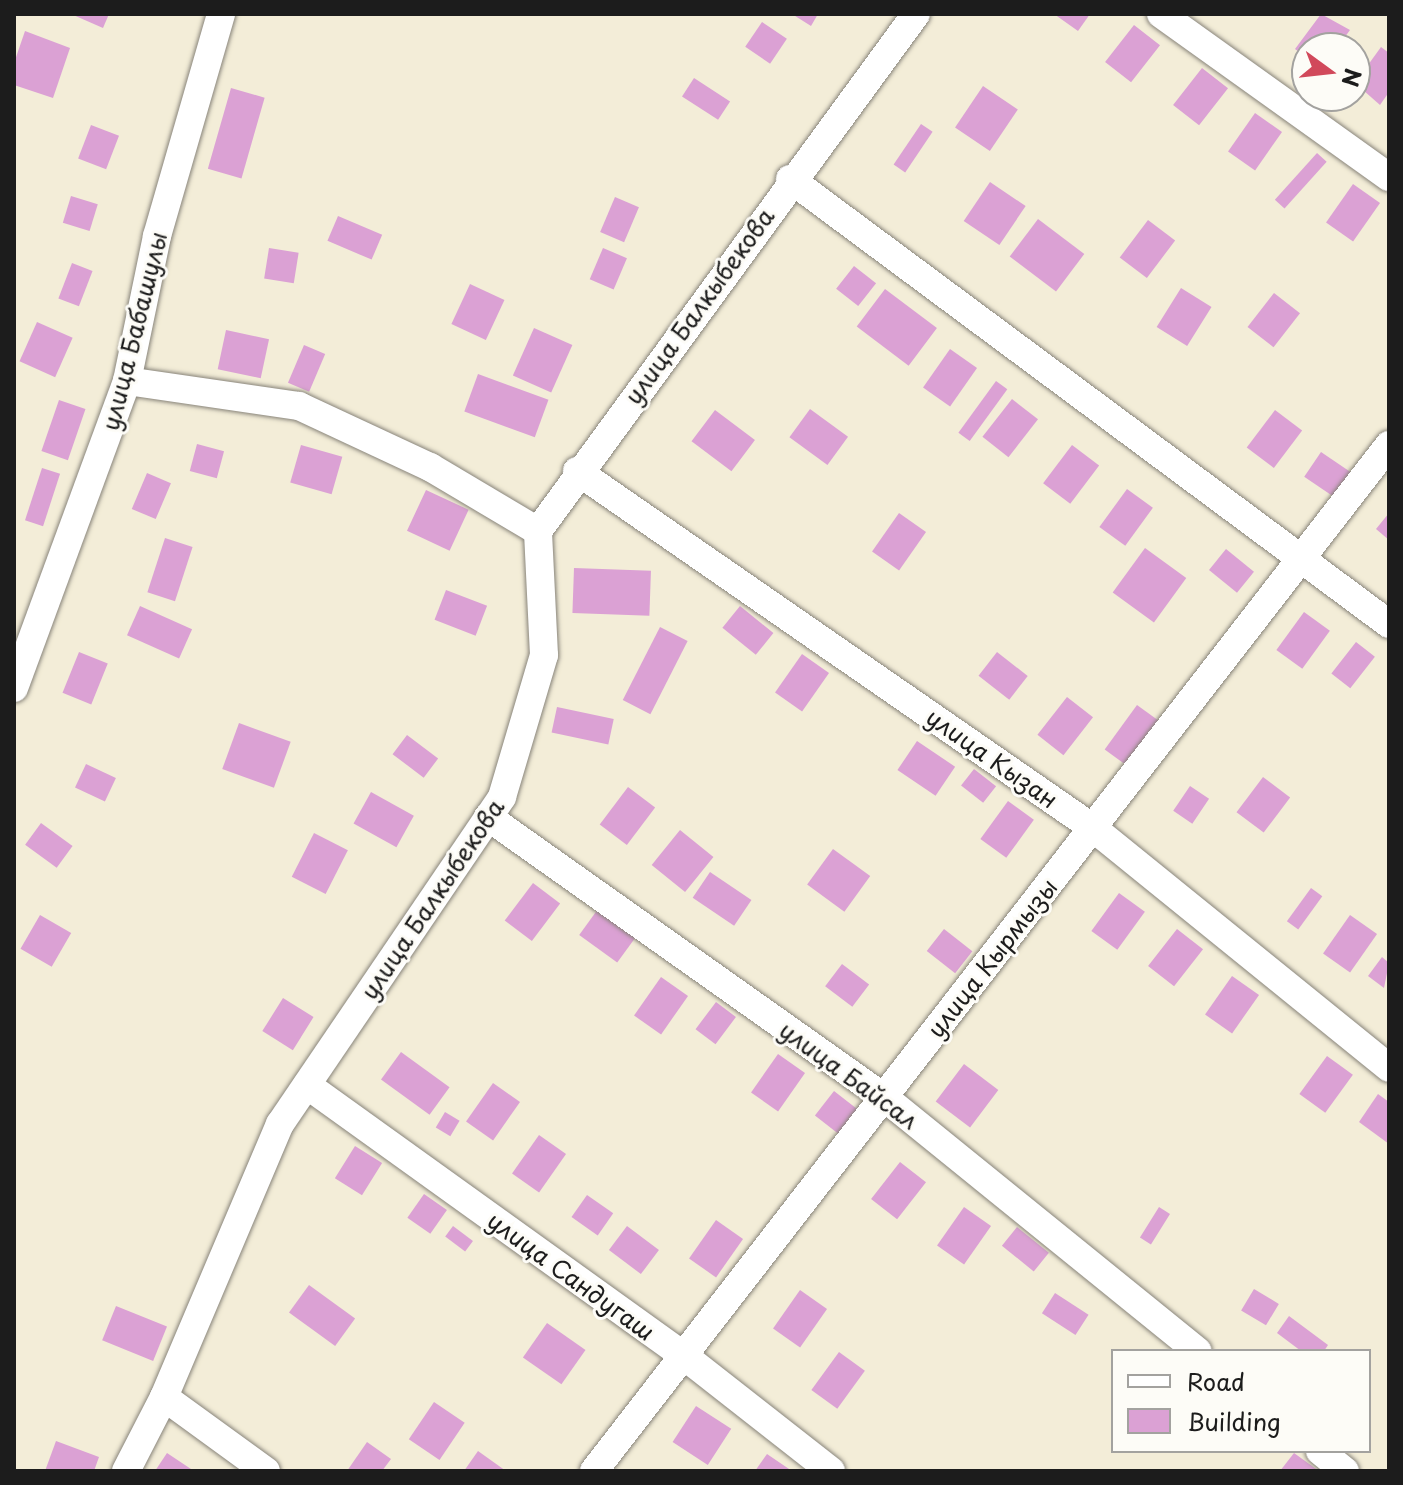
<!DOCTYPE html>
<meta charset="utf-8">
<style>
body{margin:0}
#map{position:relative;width:1403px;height:1485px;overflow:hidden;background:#f3edd8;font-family:"Playpen Sans",sans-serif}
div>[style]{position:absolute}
.building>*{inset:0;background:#dba1d4;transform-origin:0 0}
.roads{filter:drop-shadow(0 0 2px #88847a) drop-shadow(0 0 2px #88847a)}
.street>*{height:28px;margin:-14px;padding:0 14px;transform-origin:14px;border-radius:14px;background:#fff}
span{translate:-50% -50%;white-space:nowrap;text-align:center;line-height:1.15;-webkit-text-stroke:6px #fdfcf7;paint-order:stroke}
.street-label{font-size:24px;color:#1c1c1c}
.frame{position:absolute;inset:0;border:16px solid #1c1c1c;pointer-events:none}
.legend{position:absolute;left:1111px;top:1349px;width:260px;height:104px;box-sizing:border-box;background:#fdfcf7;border:2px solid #a3a29f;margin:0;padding:10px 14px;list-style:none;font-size:24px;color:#1c1c1c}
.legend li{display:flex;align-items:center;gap:16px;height:40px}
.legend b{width:40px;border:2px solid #a3a29f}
.north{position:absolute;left:1291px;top:32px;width:80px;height:80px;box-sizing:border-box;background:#fdfcf7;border:2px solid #a3a29f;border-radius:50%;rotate:105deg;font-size:22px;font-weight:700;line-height:32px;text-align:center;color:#1c1c1c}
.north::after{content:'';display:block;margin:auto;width:28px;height:36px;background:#d1495b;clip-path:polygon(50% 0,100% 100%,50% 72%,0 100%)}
</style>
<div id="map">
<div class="building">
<div style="clip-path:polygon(71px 14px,109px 14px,103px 28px)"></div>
<div style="clip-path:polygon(792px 14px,818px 14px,811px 26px)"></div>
<div style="clip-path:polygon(1054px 14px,1090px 14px,1078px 31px)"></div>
<div style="clip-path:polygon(1321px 14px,1350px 30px,1337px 48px,1307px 48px,1307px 58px,1295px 49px)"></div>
<div style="left:762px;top:22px;width:30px;height:30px;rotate:34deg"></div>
<div style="left:1134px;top:25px;width:33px;height:47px;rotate:38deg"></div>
<div style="clip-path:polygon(25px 31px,70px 48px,53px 98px,14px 85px,14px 63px)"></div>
<div style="clip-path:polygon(1381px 47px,1389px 53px,1389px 92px,1380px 105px,1355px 83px)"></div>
<div style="left:1202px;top:68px;width:33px;height:47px;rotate:38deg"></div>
<div style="left:694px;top:78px;width:43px;height:22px;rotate:33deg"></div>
<div style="left:983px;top:86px;width:42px;height:50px;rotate:34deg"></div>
<div style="left:231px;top:88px;width:35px;height:84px;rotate:16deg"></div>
<div style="left:1255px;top:113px;width:33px;height:47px;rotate:35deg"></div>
<div style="left:921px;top:124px;width:14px;height:49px;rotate:34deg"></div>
<div style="left:91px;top:125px;width:30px;height:36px;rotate:21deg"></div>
<div style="left:1317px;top:153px;width:13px;height:63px;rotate:42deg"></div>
<div style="left:990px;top:182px;width:43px;height:47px;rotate:34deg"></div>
<div style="left:1353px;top:184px;width:33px;height:47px;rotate:35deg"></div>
<div style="left:71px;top:196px;width:28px;height:28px;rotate:17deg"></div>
<div style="left:615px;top:197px;width:26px;height:38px;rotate:23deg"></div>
<div style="left:338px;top:216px;width:48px;height:27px;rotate:23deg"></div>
<div style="left:1038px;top:219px;width:58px;height:47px;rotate:37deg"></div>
<div style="left:1148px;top:220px;width:34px;height:47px;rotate:37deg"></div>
<div style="left:269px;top:248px;width:30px;height:31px;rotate:9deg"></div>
<div style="left:603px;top:248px;width:26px;height:34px;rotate:23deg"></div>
<div style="left:72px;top:263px;width:22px;height:38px;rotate:21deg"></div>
<div style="left:854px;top:266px;width:28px;height:29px;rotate:38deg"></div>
<div style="left:470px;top:284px;width:38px;height:44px;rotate:25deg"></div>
<div style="left:1181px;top:288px;width:36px;height:46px;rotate:32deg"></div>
<div style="left:885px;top:289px;width:65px;height:47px;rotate:37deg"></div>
<div style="left:1274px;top:293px;width:33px;height:43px;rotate:38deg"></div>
<div style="left:37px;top:322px;width:39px;height:43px;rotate:24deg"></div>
<div style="left:534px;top:328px;width:42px;height:52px;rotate:24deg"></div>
<div style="left:226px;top:330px;width:44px;height:40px;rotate:12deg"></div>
<div style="left:304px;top:345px;width:23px;height:41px;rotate:23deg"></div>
<div style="left:950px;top:349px;width:33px;height:47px;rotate:35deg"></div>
<div style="left:478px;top:374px;width:75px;height:40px;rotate:20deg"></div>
<div style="left:996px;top:381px;width:14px;height:64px;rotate:36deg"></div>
<div style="left:1012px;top:399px;width:33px;height:48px;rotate:38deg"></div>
<div style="left:59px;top:400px;width:28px;height:54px;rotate:19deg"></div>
<div style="left:810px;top:409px;width:47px;height:35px;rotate:36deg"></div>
<div style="left:715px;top:410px;width:50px;height:39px;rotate:37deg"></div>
<div style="left:1275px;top:410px;width:34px;height:47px;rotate:37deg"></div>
<div style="left:197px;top:444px;width:28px;height:28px;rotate:15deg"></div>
<div style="left:301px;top:445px;width:43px;height:39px;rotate:16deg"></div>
<div style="left:1072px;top:445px;width:34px;height:48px;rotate:37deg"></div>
<div style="left:1321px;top:452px;width:36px;height:30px;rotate:34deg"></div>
<div style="left:42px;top:468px;width:19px;height:55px;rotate:18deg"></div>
<div style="left:147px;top:473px;width:26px;height:39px;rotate:23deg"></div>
<div style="left:1127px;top:489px;width:32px;height:47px;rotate:36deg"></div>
<div style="left:426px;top:490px;width:47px;height:45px;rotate:25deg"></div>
<div style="left:899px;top:513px;width:33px;height:47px;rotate:35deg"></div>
<div style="clip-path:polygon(1389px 513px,1389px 540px,1376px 529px)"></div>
<div style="left:165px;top:538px;width:29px;height:57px;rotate:18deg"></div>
<div style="left:1145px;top:548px;width:51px;height:55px;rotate:36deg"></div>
<div style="left:1226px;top:549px;width:36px;height:27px;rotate:39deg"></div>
<div style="left:574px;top:568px;width:77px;height:45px;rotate:2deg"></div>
<div style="left:446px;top:590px;width:44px;height:32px;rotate:21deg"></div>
<div style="left:140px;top:606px;width:57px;height:32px;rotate:24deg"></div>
<div style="left:740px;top:606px;width:43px;height:28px;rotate:39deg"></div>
<div style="left:1304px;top:612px;width:32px;height:47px;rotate:36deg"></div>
<div style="left:660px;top:627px;width:31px;height:82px;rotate:27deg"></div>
<div style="left:1356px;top:642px;width:24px;height:40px;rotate:38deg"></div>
<div style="left:79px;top:652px;width:31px;height:44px;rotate:22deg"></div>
<div style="left:997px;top:652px;width:39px;height:30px;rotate:38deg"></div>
<div style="left:802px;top:654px;width:33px;height:47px;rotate:35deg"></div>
<div style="left:1067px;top:697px;width:33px;height:48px;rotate:38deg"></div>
<div style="left:1137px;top:705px;width:32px;height:55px;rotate:36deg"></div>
<div style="left:557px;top:707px;width:58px;height:26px;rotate:12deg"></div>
<div style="left:239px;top:723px;width:55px;height:49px;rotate:20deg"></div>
<div style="left:407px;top:735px;width:39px;height:24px;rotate:37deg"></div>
<div style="left:917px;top:741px;width:46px;height:35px;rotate:34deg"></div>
<div style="left:86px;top:764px;width:33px;height:26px;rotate:25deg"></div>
<div style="left:974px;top:769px;width:28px;height:21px;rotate:38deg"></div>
<div style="left:1263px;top:777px;width:34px;height:44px;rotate:37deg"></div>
<div style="left:1190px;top:786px;width:23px;height:30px;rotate:34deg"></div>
<div style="left:628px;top:787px;width:34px;height:47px;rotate:37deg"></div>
<div style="left:371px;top:792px;width:49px;height:36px;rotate:29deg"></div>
<div style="left:1008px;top:801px;width:32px;height:47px;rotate:36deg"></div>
<div style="left:41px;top:823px;width:39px;height:27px;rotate:36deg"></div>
<div style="left:680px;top:830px;width:43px;height:45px;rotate:39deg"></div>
<div style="left:314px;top:833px;width:38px;height:49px;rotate:27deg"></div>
<div style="left:833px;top:849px;width:46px;height:44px;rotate:36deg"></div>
<div style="left:710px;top:872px;width:50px;height:31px;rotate:34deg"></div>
<div style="left:533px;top:883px;width:34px;height:47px;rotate:37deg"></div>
<div style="left:1311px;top:888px;width:14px;height:41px;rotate:36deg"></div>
<div style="left:1119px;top:893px;width:32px;height:47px;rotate:36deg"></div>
<div style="left:598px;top:909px;width:47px;height:32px;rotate:36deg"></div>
<div style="left:40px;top:915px;width:36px;height:39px;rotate:30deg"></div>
<div style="left:1350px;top:915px;width:33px;height:47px;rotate:35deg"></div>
<div style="left:944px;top:929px;width:36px;height:28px;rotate:38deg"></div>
<div style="left:1177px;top:929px;width:33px;height:47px;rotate:38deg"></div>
<div style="clip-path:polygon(1382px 957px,1389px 963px,1384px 988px,1368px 976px)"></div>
<div style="left:842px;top:964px;width:34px;height:28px;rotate:37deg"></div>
<div style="left:1232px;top:976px;width:33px;height:47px;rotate:35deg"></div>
<div style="left:661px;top:977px;width:33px;height:47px;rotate:35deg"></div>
<div style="left:283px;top:998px;width:36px;height:39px;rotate:32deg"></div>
<div style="left:716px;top:1002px;width:25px;height:34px;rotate:37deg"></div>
<div style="left:401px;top:1052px;width:60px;height:34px;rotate:36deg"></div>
<div style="left:778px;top:1054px;width:33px;height:47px;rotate:35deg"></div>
<div style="left:1327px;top:1056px;width:32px;height:47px;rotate:36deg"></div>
<div style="left:964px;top:1064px;width:43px;height:47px;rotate:37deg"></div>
<div style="left:493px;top:1083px;width:33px;height:47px;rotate:35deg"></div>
<div style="left:834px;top:1091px;width:33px;height:31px;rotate:38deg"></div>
<div style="clip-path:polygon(1378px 1094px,1389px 1102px,1389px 1144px,1359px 1122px)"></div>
<div style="left:445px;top:1112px;width:17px;height:18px;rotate:31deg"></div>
<div style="left:539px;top:1135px;width:33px;height:47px;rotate:35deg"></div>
<div style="left:355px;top:1146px;width:32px;height:38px;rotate:32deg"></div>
<div style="left:900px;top:1162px;width:33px;height:47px;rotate:38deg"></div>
<div style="left:424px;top:1194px;width:28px;height:29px;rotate:35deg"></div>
<div style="left:587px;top:1195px;width:32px;height:27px;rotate:35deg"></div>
<div style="left:964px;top:1207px;width:33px;height:47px;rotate:35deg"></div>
<div style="left:1159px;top:1207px;width:13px;height:36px;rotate:32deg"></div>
<div style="left:716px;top:1220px;width:33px;height:47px;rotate:35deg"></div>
<div style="left:453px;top:1226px;width:25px;height:13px;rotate:37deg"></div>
<div style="left:627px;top:1226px;width:40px;height:30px;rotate:37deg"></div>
<div style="left:1017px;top:1227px;width:41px;height:24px;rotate:39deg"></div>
<div style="left:309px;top:1285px;width:57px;height:34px;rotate:36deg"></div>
<div style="left:1254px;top:1289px;width:29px;height:25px;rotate:31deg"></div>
<div style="left:800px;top:1290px;width:33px;height:47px;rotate:35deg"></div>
<div style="left:1055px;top:1293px;width:40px;height:24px;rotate:33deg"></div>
<div style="left:116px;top:1306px;width:55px;height:37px;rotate:22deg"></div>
<div style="clip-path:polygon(1289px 1316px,1328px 1345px,1324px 1351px,1301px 1351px,1277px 1333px)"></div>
<div style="left:547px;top:1323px;width:47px;height:42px;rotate:35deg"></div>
<div style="left:839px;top:1352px;width:32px;height:47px;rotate:36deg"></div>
<div style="left:434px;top:1402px;width:37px;height:45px;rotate:34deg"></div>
<div style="left:696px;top:1406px;width:42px;height:43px;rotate:33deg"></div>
<div style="clip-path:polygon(56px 1441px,99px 1457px,94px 1471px,45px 1471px)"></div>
<div style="clip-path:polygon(367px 1442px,391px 1459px,382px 1471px,347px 1471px)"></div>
<div style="clip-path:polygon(478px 1451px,506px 1471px,464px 1471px)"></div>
<div style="clip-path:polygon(167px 1453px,194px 1471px,155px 1471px)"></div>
<div style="clip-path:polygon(1294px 1453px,1319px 1471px,1280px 1471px)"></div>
<div style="clip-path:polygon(767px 1454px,792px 1471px,755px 1471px)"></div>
</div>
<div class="roads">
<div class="street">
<div style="left:1161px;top:14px;width:280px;rotate:35.6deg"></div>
<div style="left:790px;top:179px;width:746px;rotate:36.61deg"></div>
<div style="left:127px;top:381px;width:174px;rotate:8.3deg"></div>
<div style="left:299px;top:406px;width:145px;rotate:25deg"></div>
<div style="left:430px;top:467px;width:126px;rotate:30.7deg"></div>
<div style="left:577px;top:471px;width:627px;rotate:34.68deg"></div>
<div style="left:1093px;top:828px;width:381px;rotate:39deg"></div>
<div style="left:14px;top:688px;width:327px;rotate:-69.8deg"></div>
<div style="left:127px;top:381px;width:148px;rotate:-78.3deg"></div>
<div style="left:157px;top:236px;width:231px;rotate:-73.9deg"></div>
<div style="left:488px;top:817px;width:486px;rotate:35.3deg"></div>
<div style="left:885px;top:1098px;width:402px;rotate:39deg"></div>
<div style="left:307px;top:1085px;width:463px;rotate:35.7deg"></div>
<div style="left:683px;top:1355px;width:188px;rotate:38.1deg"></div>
<div style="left:164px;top:1397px;width:126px;rotate:36deg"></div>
<div style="left:1320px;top:1451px;width:32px;rotate:39deg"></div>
<div style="left:126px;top:1471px;width:83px;rotate:-62.8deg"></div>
<div style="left:164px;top:1397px;width:297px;rotate:-67deg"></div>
<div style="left:280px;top:1124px;width:395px;rotate:-55.8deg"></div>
<div style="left:502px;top:797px;width:148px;rotate:-73.5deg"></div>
<div style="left:544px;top:655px;width:124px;rotate:-92.8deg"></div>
<div style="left:538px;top:531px;width:640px;rotate:-53.83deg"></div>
<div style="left:594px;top:1471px;width:1298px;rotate:-52.23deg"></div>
</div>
</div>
<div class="street-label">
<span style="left:699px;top:306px;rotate:-54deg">улица Балкыбекова</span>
<span style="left:134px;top:331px;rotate:-76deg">улица Бабашулы</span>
<span style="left:992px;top:758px;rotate:35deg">улица Кызан</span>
<span style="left:432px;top:899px;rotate:-56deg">улица Балкыбекова</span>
<span style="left:992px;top:958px;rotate:-52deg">улица Кырмызы</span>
<span style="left:849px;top:1075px;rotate:36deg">улица Байсал</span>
<span style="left:571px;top:1276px;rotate:36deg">улица Сандугаш</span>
</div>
<div class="frame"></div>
<ul class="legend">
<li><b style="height:10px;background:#fff"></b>Road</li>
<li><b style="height:22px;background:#dba1d4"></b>Building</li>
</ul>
<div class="north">N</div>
</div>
